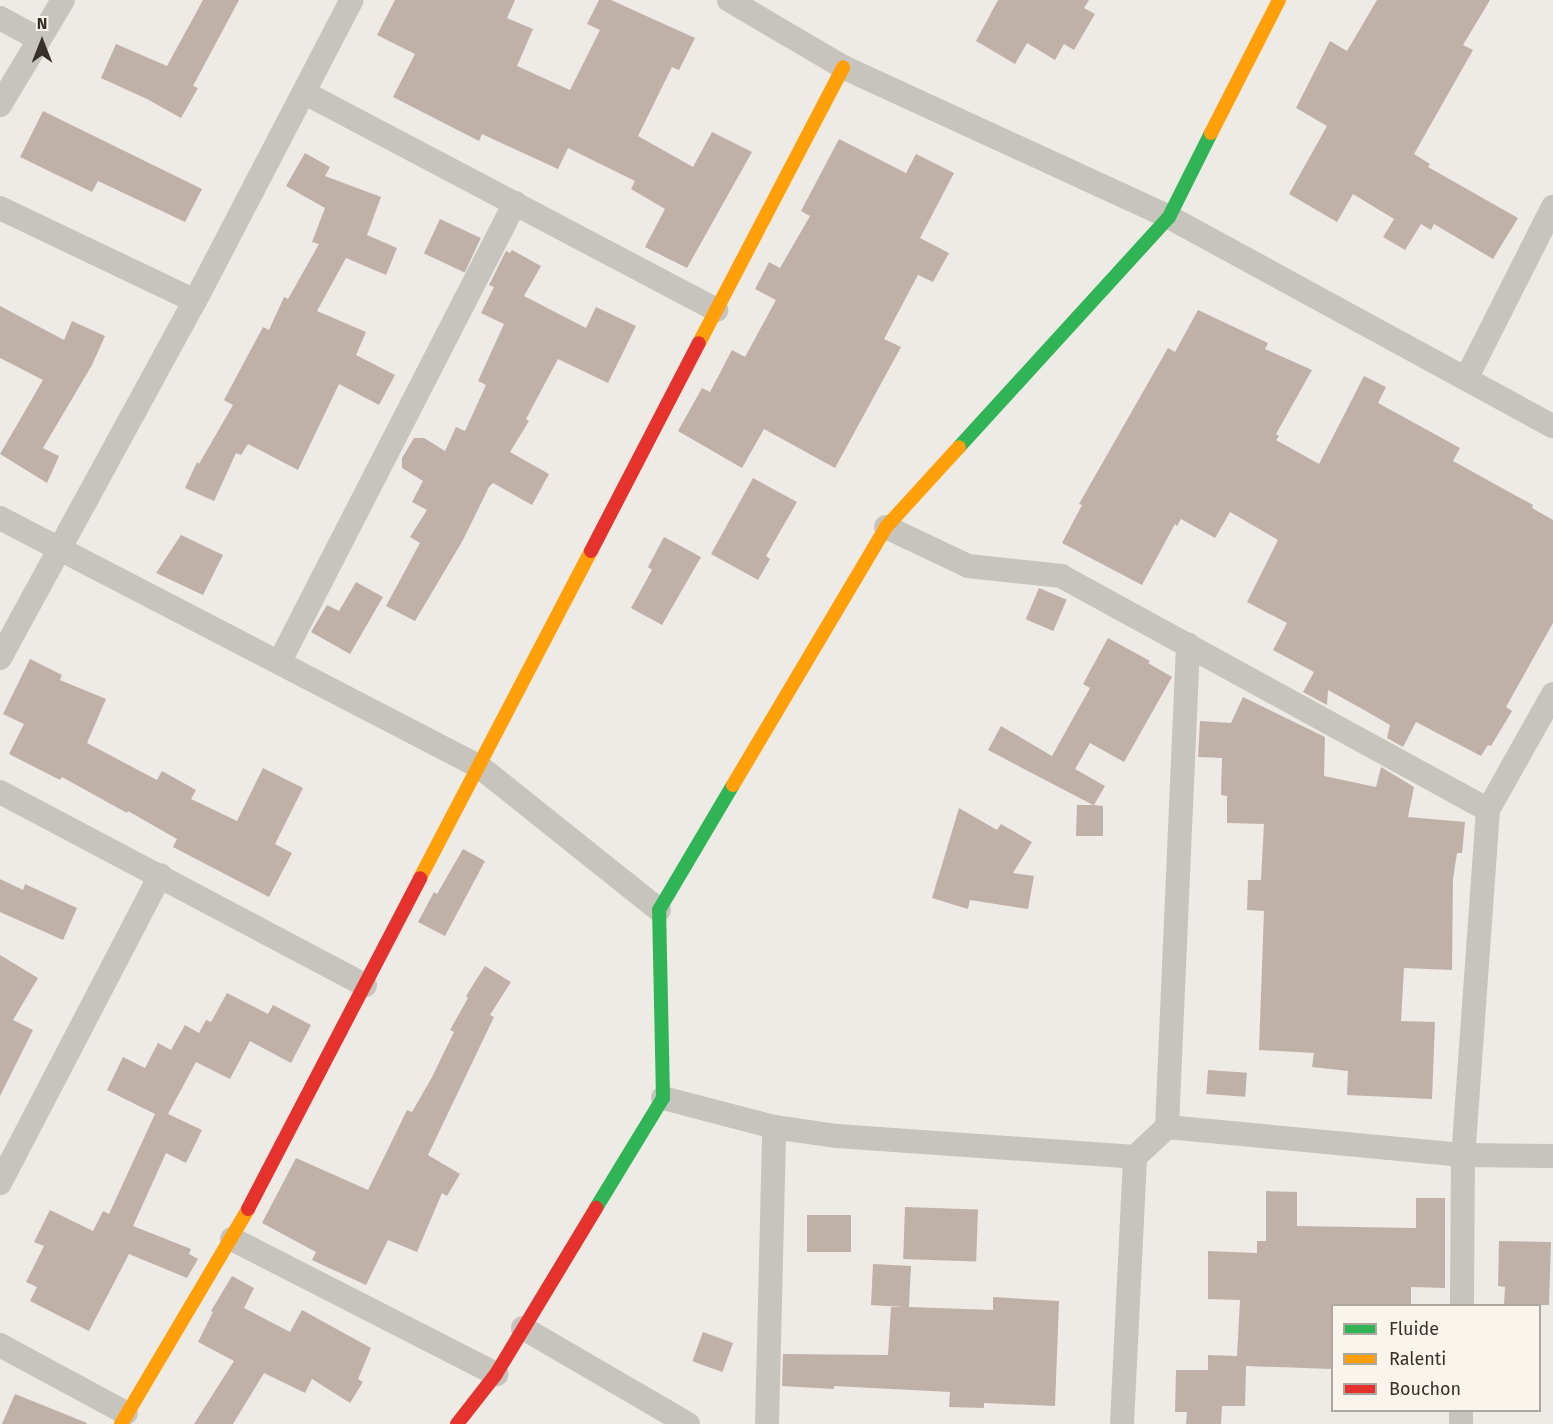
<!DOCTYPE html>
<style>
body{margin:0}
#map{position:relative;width:1553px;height:1424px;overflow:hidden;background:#eeeae5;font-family:"Fira Sans",sans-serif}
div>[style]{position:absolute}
.building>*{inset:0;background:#c0b1a8;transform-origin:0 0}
.street>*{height:24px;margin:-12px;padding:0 12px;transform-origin:12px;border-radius:12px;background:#c7c3bd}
.fast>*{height:14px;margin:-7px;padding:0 7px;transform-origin:7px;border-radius:7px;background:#30b455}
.slow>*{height:14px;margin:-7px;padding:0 7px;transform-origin:7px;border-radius:7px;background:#ff9f0a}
.jam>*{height:14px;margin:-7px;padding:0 7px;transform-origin:7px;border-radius:7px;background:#e5322d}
span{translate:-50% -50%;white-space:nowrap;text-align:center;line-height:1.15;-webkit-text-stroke:6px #f9f5ed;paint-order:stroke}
.legend{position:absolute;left:1331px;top:1304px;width:210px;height:108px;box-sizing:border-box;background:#f9f5ed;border:2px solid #aca79f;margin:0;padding:8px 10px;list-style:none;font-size:18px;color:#38312b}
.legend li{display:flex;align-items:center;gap:12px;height:30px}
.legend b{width:30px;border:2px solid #aca79f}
.north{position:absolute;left:12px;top:12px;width:60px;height:60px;-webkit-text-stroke:4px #f9f5ed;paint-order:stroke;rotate:0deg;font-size:16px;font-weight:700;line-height:24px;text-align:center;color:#38312b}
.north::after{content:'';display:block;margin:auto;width:21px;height:27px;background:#38312b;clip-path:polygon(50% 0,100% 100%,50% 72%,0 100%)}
</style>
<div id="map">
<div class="building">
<div style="clip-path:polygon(203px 0,239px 0,193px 86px,198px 88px,181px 118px,147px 99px,101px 78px,116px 44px,167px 66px)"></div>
<div style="clip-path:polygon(395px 0,515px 0,507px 18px,533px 29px,517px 66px,570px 90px,600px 30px,587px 24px,599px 0,611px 0,695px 38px,679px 70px,672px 67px,638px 136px,693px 167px,712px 132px,752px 152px,687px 268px,645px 247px,665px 209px,631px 189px,635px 181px,568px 148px,558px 169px,482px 134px,479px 141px,393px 97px,415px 54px,377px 35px)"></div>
<div style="clip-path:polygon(998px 0,1089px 0,1084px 8px,1095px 14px,1074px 50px,1064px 44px,1055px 60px,1027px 43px,1015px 64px,976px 41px)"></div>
<div style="clip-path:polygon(1377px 0,1490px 0,1463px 45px,1473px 50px,1414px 154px,1430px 164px,1428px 167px,1518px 218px,1493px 259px,1434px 224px,1431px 230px,1421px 224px,1405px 250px,1383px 237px,1394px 219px,1353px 194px,1337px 222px,1289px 194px,1327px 126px,1296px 108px,1330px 41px,1347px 51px)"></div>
<div style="clip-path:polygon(43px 111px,202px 189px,185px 222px,98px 181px,92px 192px,20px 157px)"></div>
<div style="clip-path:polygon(839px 139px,906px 173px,916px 154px,954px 173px,920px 238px,949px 253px,933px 282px,918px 275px,884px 339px,901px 347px,835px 468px,764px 429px,742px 468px,678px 431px,702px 388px,710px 392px,732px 350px,745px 357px,776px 300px,755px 289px,769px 262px,780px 268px,810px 216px,801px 211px)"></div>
<div style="clip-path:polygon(305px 153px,330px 167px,325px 176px,381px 197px,367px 235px,397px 248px,386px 275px,346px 258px,317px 311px,366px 332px,356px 355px,395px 375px,379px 405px,339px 384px,298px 470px,248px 444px,241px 455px,236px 453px,214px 501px,185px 488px,197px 462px,199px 464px,233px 405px,224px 400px,263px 327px,269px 330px,284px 297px,288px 299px,319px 244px,312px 242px,325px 208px,286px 186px)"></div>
<div style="left:440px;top:219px;width:45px;height:38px;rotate:25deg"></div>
<div style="clip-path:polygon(512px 250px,541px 266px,524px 296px,586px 328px,596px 307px,636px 326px,608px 383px,558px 359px,526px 419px,529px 421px,510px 452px,549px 474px,532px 505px,493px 483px,489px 487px,463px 540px,415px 621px,386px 606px,420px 543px,410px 537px,427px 510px,412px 502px,423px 481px,402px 468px,402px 458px,414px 438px,424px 438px,445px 451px,456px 427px,465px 431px,486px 385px,478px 381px,504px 324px,481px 313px,494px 287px,489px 285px,506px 251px,510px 253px)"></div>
<div style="clip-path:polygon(0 306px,64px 340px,72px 321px,105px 336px,92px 365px,43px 448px,59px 456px,47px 483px,0 454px,43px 380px,0 358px)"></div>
<div style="clip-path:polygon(1198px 310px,1268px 343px,1265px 349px,1312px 370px,1276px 434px,1279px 436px,1276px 440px,1319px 464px,1364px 376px,1386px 387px,1378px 403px,1460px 448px,1453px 461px,1533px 505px,1532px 508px,1553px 520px,1553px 623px,1506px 707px,1512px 711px,1491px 746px,1488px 745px,1481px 756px,1416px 722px,1403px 747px,1387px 738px,1390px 725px,1366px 711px,1328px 690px,1327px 705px,1303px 692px,1314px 672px,1273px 650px,1287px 623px,1247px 602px,1278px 540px,1230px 512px,1215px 538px,1181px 519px,1177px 526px,1175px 524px,1142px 585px,1062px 543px,1082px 505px,1079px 504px,1168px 348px,1175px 352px)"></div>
<div style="clip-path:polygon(753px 478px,797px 502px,766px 556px,770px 559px,758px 580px,711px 554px)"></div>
<div style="clip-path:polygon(181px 535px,223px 555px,203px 595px,156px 573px)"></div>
<div style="clip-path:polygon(664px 537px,701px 557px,662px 625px,631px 608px,652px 570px,648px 567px)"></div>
<div style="clip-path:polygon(356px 582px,383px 597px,350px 654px,311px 632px,327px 605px,339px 611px)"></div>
<div style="left:1039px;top:588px;width:30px;height:34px;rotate:23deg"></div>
<div style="clip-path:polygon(1108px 638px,1150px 661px,1148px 663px,1172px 677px,1124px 762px,1090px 743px,1075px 769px,1105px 786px,1094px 805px,1103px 806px,1103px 836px,1076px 836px,1077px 805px,1093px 805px,988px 750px,1001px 726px,1052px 756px,1090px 688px,1083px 684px)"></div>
<div style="clip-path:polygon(30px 659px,62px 675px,60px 680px,106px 699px,87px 743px,157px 780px,162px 771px,196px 790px,191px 799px,237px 821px,263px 768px,303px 788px,275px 844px,292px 853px,269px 897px,173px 847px,177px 839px,128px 811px,127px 813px,62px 777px,60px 780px,9px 754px,24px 724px,3px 714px)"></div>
<div style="clip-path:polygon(1243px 697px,1325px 737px,1324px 776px,1376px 787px,1381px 767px,1414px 787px,1408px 817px,1465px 822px,1462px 853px,1457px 853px,1453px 879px,1452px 970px,1404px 968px,1401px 1021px,1435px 1022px,1432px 1099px,1347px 1095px,1348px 1071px,1312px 1067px,1314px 1053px,1259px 1050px,1264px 911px,1247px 910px,1248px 880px,1261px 880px,1264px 824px,1227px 823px,1227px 796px,1221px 795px,1222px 758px,1198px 757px,1200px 721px,1231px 723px)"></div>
<div style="clip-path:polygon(959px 808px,997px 830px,1001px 824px,1032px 842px,1013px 873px,1034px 876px,1028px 909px,970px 900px,968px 909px,932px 898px)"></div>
<div style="clip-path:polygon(463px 849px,485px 861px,445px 936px,418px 922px,434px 892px,437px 894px)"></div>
<div style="clip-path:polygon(0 879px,23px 890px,25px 884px,77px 908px,63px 940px,0 912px)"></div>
<div style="clip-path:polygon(0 955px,38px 978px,13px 1020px,33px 1030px,0 1096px)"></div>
<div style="clip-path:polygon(485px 966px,511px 982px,490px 1015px,494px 1017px,428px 1155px,460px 1174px,447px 1196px,442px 1193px,417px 1252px,388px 1240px,366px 1285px,312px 1260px,316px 1252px,262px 1223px,296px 1158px,368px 1190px,407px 1110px,412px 1112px,431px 1079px,454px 1032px,450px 1030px,468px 998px,466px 996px)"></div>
<div style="clip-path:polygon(227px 993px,268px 1014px,273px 1005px,311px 1025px,291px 1063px,250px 1041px,230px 1079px,196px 1062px,168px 1114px,202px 1130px,186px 1163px,166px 1153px,133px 1226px,191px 1249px,189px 1254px,198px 1259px,187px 1278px,129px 1254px,89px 1331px,30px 1301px,37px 1287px,26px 1282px,44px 1246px,34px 1242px,50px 1210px,93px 1231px,103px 1211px,109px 1214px,155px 1114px,107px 1090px,123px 1057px,145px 1068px,158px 1043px,171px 1050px,185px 1025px,199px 1033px,206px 1020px,211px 1022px)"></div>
<div style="left:1208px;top:1070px;width:39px;height:24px;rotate:4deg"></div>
<div style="clip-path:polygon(1266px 1191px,1297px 1192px,1297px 1226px,1416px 1228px,1416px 1198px,1445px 1198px,1445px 1288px,1411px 1287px,1411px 1305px,1332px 1305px,1332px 1369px,1246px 1366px,1245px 1406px,1222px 1406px,1221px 1424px,1186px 1424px,1187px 1412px,1175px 1412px,1176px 1370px,1208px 1370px,1208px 1355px,1237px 1356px,1240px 1300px,1208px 1299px,1208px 1251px,1257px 1253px,1257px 1241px,1266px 1241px)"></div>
<div style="left:905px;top:1207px;width:73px;height:52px;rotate:2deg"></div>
<div style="left:807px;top:1215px;width:44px;height:37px"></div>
<div style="clip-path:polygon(1499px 1241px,1551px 1242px,1549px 1305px,1504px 1305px,1505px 1287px,1498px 1286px)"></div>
<div style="clip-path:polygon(873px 1264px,911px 1266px,909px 1307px,993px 1310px,993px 1297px,1059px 1301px,1055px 1406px,984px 1403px,984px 1408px,949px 1407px,950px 1392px,834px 1386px,834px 1389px,782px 1386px,783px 1354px,888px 1355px,891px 1307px,904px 1307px,871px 1305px)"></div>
<div style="clip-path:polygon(232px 1276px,254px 1288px,244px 1308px,290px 1332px,302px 1310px,371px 1348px,358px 1379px,363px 1382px,350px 1403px,312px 1379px,305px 1393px,264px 1373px,233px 1424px,194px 1424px,234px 1361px,198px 1342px,213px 1312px,211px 1311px)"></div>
<div style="left:703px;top:1332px;width:32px;height:31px;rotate:20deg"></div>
<div style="clip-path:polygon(15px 1394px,87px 1423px,86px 1424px,2px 1424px)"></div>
</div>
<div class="street">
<div style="left:729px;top:0;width:132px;rotate:30.4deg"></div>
<div style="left:843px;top:67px;width:359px;rotate:24.7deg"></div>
<div style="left:1169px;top:217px;width:437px;rotate:28.6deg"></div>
<div style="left:0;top:18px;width:44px;rotate:28.3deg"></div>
<div style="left:305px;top:93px;width:465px;rotate:27.8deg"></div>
<div style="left:0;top:105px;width:122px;rotate:-59deg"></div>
<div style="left:0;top:208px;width:216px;rotate:25.5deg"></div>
<div style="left:1466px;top:379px;width:193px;rotate:-63.2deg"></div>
<div style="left:0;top:518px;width:541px;rotate:27.42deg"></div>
<div style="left:480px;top:767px;width:229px;rotate:38.6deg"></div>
<div style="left:886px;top:527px;width:91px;rotate:25.4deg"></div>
<div style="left:968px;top:566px;width:94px;rotate:6.1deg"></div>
<div style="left:1061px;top:576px;width:487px;rotate:28.7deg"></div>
<div style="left:1488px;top:810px;width:346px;rotate:94.1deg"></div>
<div style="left:1463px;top:1155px;width:151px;rotate:90.4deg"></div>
<div style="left:0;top:658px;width:407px;rotate:-61.4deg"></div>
<div style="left:195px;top:301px;width:339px;rotate:-62.5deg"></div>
<div style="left:280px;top:661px;width:515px;rotate:-62.84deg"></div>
<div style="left:0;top:792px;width:413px;rotate:27.9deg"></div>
<div style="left:1488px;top:810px;width:133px;rotate:-60.7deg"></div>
<div style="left:663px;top:1098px;width:115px;rotate:14.6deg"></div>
<div style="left:774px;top:1127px;width:64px;rotate:8.1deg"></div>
<div style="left:837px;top:1136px;width:299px;rotate:4deg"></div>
<div style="left:1135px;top:1157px;width:44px;rotate:-43.2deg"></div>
<div style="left:1167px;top:1127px;width:297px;rotate:5.4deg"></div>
<div style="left:1463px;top:1155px;width:90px;rotate:0.6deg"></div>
<div style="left:1167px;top:1127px;width:483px;rotate:-87.5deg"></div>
<div style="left:0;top:1183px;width:347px;rotate:-62.5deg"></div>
<div style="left:232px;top:1239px;width:297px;rotate:27.1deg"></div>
<div style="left:523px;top:1328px;width:191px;rotate:30.2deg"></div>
<div style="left:0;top:1345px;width:143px;rotate:28.4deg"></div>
<div style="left:767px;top:1424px;width:297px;rotate:-88.6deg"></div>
<div style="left:1122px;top:1424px;width:267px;rotate:-87.2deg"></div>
<div style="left:1461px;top:1424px;width:14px;rotate:-90deg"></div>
</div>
<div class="fast">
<div style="left:959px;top:447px;width:311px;rotate:-47.6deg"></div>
<div style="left:1169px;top:217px;width:94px;rotate:-63.4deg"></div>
<div style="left:596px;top:1208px;width:129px;rotate:-58.7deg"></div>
<div style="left:663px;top:1098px;width:188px;rotate:-91.2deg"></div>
<div style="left:659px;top:910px;width:145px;rotate:-59.4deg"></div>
</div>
<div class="slow">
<div style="left:1211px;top:133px;width:149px;rotate:-62.9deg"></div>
<div style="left:699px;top:343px;width:311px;rotate:-62.4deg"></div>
<div style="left:733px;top:785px;width:300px;rotate:-59.3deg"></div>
<div style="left:886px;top:527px;width:108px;rotate:-47.6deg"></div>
<div style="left:420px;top:878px;width:369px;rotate:-62.4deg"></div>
<div style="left:121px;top:1424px;width:250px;rotate:-59.4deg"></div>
</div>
<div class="jam">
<div style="left:591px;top:551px;width:234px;rotate:-62.6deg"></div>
<div style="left:248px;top:1209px;width:373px;rotate:-62.5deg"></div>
<div style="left:457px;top:1424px;width:63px;rotate:-52deg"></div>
<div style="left:496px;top:1374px;width:194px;rotate:-58.9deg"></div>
</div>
<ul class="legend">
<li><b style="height:8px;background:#30b455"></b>Fluide</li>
<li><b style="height:8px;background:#ff9f0a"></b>Ralenti</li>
<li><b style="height:8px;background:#e5322d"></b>Bouchon</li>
</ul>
<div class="north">N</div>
</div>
